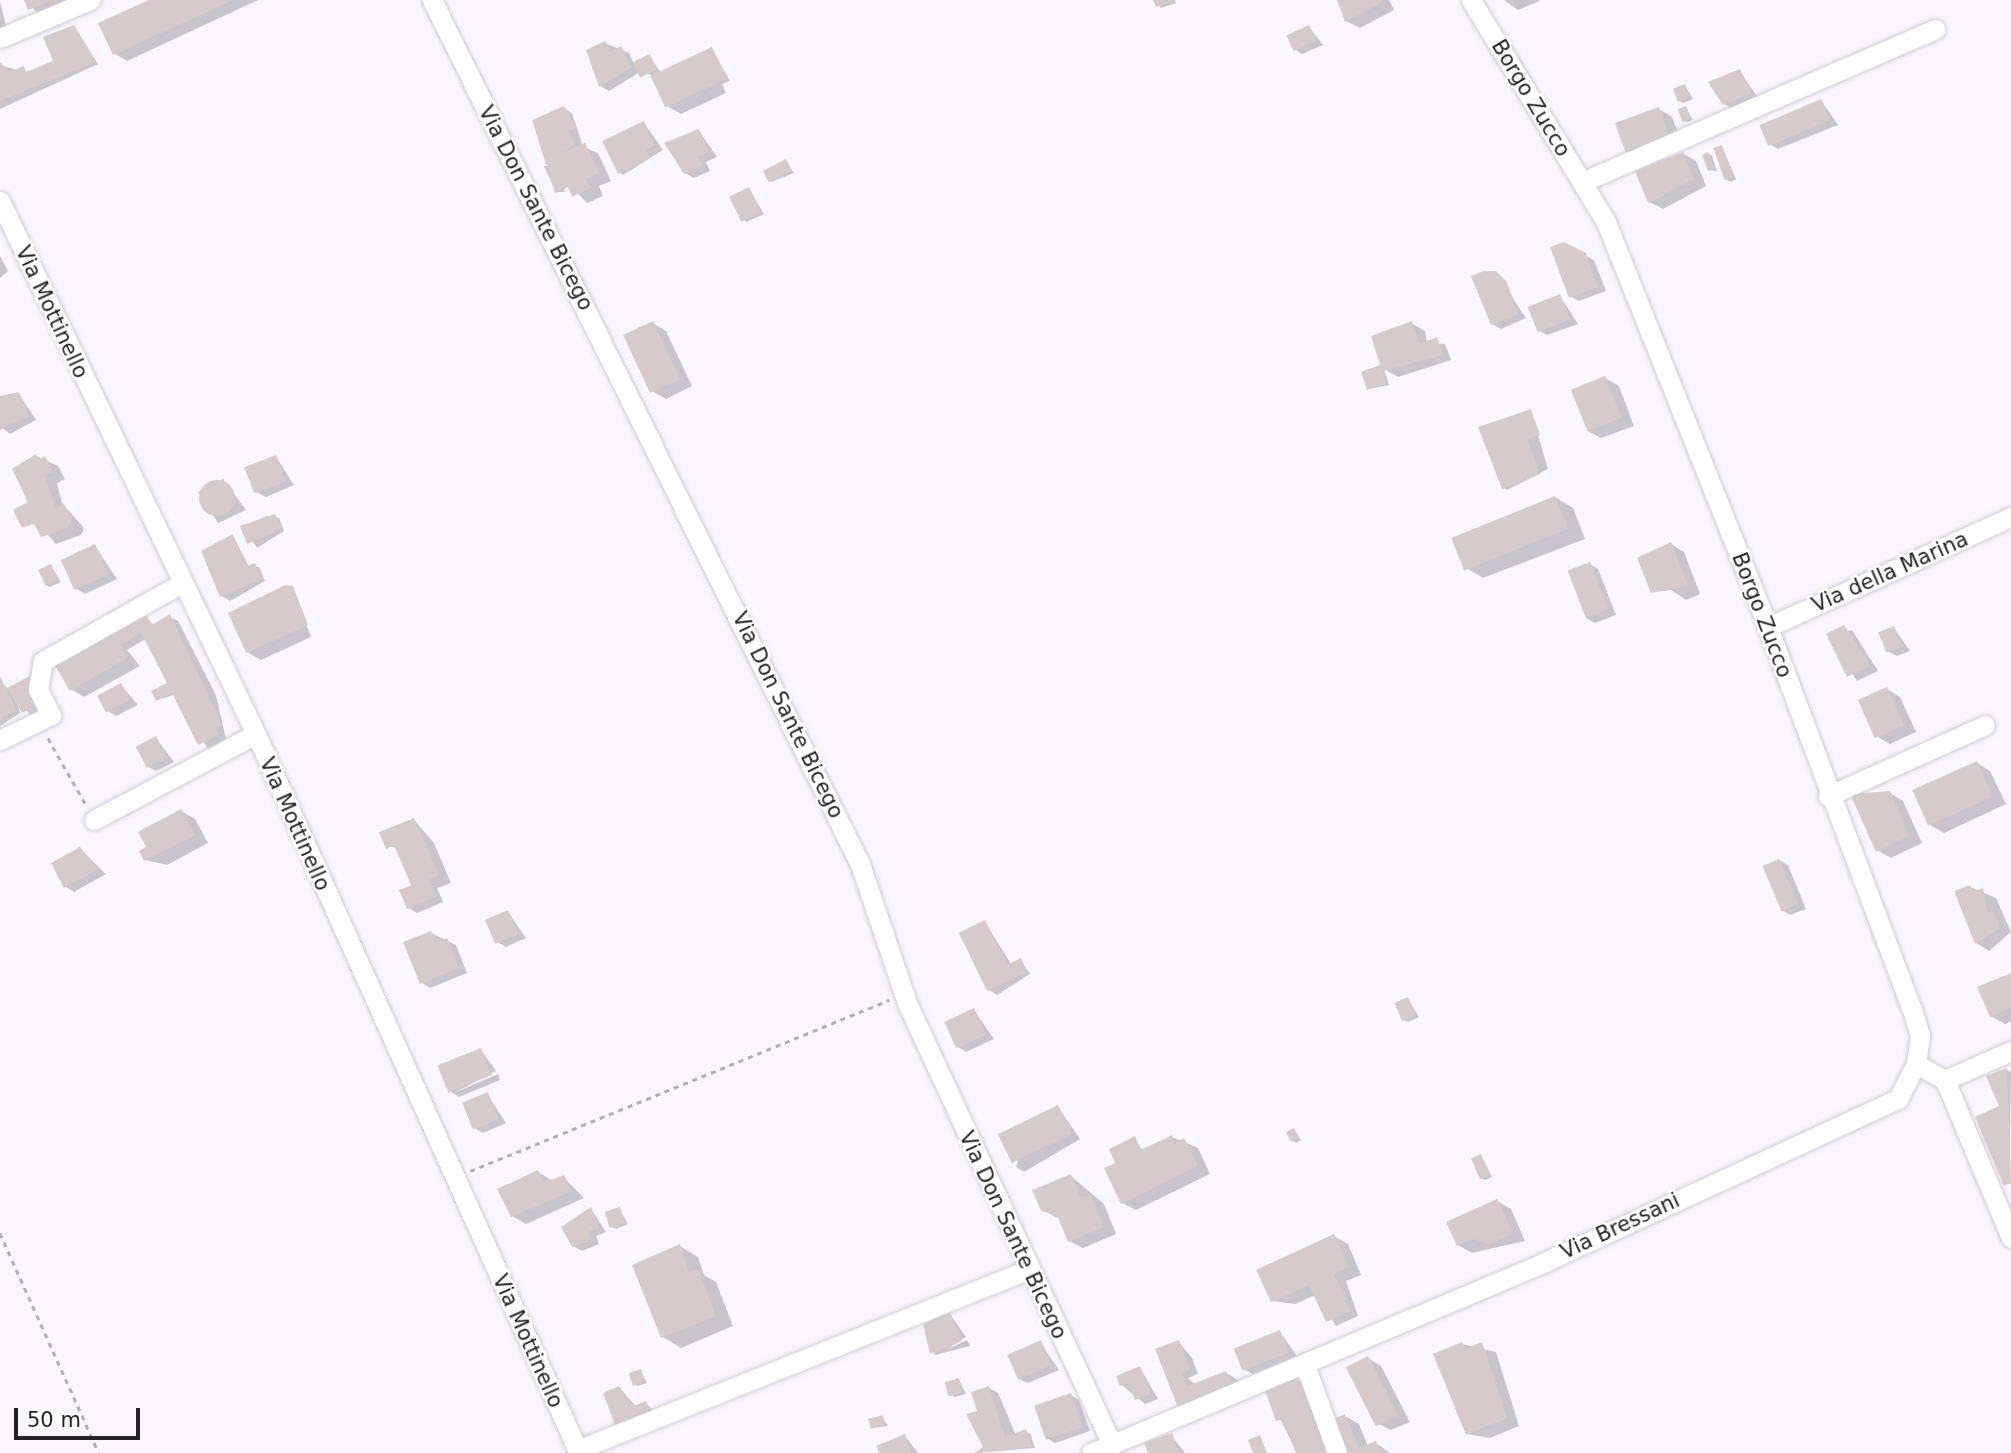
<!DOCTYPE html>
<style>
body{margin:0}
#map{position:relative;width:2011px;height:1453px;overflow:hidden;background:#faf6ff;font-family:"DejaVu Sans",sans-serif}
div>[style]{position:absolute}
.shadow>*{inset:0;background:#0003}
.building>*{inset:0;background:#d6cbca;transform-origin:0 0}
.round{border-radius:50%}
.path>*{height:2.5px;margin-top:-1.25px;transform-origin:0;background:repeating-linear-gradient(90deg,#b2aeb5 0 5px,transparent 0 10px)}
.roads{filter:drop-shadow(0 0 2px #cfcbd4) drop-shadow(0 0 2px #cfcbd4)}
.minor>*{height:19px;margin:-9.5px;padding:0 9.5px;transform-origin:9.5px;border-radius:9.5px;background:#fff}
span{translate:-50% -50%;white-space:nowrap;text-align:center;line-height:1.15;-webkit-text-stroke:5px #fff;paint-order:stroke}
.street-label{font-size:21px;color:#252326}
.scale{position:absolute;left:14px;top:1408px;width:126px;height:32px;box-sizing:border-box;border:4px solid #252326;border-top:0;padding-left:9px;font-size:21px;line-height:24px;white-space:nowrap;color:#252326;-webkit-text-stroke:5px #fff;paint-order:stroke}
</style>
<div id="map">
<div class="shadow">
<div style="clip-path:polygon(26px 0,85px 0,38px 14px)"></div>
<div style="clip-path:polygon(159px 0,258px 0,127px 61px,114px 53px)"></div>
<div style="clip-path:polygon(1155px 0,1175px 0,1176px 3px,1161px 8px)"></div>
<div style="clip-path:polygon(1339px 0,1389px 0,1394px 10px,1360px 28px,1346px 21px)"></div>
<div style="clip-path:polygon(1504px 0,1539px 0,1540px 1px,1518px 10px)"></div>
<div style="clip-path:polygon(0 1px,6px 26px,0 34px)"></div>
<div style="clip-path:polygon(74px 26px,98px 64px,0 109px,0 65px,28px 73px,55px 62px)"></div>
<div style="clip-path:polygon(1309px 27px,1323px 45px,1302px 54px,1294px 49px)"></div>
<div style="clip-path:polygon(605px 43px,629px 53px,634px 64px,650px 56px,661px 73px,712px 49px,730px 81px,722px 84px,726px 93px,681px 114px,667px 106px,652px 75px,640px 72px,609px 91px,600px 86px)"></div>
<div style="clip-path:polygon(1740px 71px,1758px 98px,1733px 109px,1724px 104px)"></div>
<div style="clip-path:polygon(1685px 86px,1693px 99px,1683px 103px,1680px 101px)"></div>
<div style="clip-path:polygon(1821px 100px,1838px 125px,1778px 149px,1770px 144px)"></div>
<div style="clip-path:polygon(564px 108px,572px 113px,583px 147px,598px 153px,611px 181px,599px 186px,603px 196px,587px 203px,559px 174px,565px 192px,556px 192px,544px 166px,557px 166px)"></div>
<div style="clip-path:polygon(1686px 108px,1693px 120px,1687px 122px,1683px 120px)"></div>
<div style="clip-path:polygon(1659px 109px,1672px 117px,1683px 145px,1643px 165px)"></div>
<div style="clip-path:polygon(644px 123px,663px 150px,623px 175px,620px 173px)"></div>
<div style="clip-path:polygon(699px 131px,717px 157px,706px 162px,710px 171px,694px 178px,685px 173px)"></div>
<div style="clip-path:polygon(1722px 147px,1736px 179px,1731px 182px,1727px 180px)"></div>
<div style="clip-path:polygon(1682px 153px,1696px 161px,1706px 186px,1663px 209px,1649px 202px)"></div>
<div style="clip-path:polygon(1708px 154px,1712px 156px,1717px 171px,1710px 170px)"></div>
<div style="clip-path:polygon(786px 161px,794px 173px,771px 182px)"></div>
<div style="clip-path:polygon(749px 189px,764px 214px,746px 222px,732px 197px)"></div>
<div style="clip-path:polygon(1585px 255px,1594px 260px,1606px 291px,1579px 301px,1570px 296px)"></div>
<div style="clip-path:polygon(0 256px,8px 271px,0 278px)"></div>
<div style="clip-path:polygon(1496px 273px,1526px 318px,1501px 329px,1492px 324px)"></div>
<div style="clip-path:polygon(1560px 296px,1578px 324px,1547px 335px,1538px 330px)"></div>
<div style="clip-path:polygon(653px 323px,666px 331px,692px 386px,666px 399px,652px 391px)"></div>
<div style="clip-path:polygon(1411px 323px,1425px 331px,1427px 343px,1445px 344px,1451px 360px,1398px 377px,1384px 369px,1389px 385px,1369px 389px)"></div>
<div style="clip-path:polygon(1605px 378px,1619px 386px,1634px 426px,1601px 438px,1588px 431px)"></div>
<div style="clip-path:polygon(19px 394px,36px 420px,10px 434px,0 426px,0 400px)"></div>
<div style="clip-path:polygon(1531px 411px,1548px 469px,1507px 490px,1503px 488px)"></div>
<div style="clip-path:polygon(36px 456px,58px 466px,65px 479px,57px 483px,62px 503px,84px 528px,81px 535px,56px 544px,37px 523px,23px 527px,31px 510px,14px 470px)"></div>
<div style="clip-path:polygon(276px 457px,294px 485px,266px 497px,257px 492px)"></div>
<div style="clip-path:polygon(223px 479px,246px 510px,218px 523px,198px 492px)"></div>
<div style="clip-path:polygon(1555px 497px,1573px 508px,1585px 539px,1483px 578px,1465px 567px)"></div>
<div style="clip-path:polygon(267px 516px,279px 518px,284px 531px,257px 548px,242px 527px)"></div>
<div style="clip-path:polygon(233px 536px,249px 567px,259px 567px,265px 581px,230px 601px,222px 596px)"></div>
<div style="clip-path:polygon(1671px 544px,1684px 552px,1700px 594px,1686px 600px,1671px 590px,1653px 592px)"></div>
<div style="clip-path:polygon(95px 546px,117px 579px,85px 594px,77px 589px)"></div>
<div style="clip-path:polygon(1590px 564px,1598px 569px,1616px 615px,1595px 623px,1586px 618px)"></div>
<div style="clip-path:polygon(51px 566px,61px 582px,50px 587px,46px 585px)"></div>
<div style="clip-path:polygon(292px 588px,311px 637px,261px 660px,247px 652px)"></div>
<div style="clip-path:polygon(146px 616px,154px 626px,170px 617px,178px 621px,216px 695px,226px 739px,208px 749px,174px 695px,157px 700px,169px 684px,146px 639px,127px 650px,140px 666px,84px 697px,71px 689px)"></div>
<div style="clip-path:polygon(1894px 628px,1910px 651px,1897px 656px,1889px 652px)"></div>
<div style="clip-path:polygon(1852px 630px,1878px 671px,1857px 681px,1829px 635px)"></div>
<div style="clip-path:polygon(1px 681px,8px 689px,47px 708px,32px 716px,17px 701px,20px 713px,0 726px)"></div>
<div style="clip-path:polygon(121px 685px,138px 705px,116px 716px,108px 711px)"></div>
<div style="clip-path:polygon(1887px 689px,1900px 697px,1916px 732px,1890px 744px,1876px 736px)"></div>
<div style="clip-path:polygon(156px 738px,174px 762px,156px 771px,147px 766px)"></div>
<div style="clip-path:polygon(1977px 763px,1990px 771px,2006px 804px,1944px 833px,1930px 825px)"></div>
<div style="clip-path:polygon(1890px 793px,1903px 801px,1922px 843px,1891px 858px,1877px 850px)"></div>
<div style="clip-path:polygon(181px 811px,195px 819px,208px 843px,167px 865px,145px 860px)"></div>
<div style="clip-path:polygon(414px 820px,434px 843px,451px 883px,437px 888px,443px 902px,417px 913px,409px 908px,413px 887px,396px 847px,388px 847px)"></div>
<div style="clip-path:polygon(80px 849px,106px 874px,74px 892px,66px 887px)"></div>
<div style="clip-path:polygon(1779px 860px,1788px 865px,1806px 909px,1790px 915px,1782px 910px)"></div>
<div style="clip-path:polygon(1970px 887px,1996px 898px,2011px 932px,1989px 951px,1976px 943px)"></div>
<div style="clip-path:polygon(508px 912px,526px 938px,506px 947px,497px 942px)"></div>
<div style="clip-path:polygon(985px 922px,1011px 964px,1021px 960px,1030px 974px,997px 995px,989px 990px)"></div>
<div style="clip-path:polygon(431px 933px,456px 945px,467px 973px,430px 988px,422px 983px)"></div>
<div style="clip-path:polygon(2011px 975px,2011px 1021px,2005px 1024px,1991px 1016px)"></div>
<div style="clip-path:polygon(1408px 999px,1419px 1017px,1408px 1022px,1404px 1020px)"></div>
<div style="clip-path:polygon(974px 1010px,994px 1039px,966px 1052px,958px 1047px)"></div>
<div style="clip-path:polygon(481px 1050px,496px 1071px,454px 1093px,498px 1074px,500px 1080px,459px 1097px,451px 1092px)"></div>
<div style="clip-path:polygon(2007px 1070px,2011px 1072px,2009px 1187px,1999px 1108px)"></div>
<div style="clip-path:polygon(487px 1094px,506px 1123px,483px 1133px,475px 1128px)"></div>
<div style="clip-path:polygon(1058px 1107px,1080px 1139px,1024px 1172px,1016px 1167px,1029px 1121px)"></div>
<div style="clip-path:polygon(1294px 1130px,1301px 1140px,1296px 1143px,1292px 1140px)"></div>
<div style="clip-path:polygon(1172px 1137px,1198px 1148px,1210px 1174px,1136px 1210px,1122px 1203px,1134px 1138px,1143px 1151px)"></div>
<div style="clip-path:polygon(1481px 1156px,1492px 1177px,1485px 1180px,1481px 1178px)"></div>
<div style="clip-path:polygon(538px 1172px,551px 1180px,563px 1177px,584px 1198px,526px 1224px,512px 1216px)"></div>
<div style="clip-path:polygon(1071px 1176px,1104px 1204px,1116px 1234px,1083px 1248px,1069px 1241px,1060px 1219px,1042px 1210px)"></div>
<div style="clip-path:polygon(1497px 1201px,1511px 1209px,1525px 1241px,1472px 1253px,1458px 1245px)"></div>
<div style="clip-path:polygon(591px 1209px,606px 1232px,596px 1236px,599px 1244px,582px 1251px,573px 1246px)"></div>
<div style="clip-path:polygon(619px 1209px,628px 1224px,616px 1229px,612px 1227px)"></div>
<div style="clip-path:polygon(1334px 1236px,1348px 1244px,1361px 1275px,1346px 1281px,1358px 1316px,1336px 1326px,1316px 1295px,1295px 1304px,1272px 1301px)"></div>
<div style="clip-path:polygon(680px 1246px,698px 1257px,704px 1275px,716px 1282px,733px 1326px,681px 1348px,663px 1337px)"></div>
<div style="clip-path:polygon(950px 1314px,966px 1337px,946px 1350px,967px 1340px,970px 1346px,935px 1355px,925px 1325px)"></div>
<div style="clip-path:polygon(1280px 1332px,1297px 1356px,1253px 1374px,1244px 1369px)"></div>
<div style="clip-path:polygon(1040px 1342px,1059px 1370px,1028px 1383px,1019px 1379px)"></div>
<div style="clip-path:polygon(1179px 1342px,1192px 1358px,1198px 1374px,1188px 1378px,1196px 1385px,1226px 1373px,1240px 1381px,1180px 1409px)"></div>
<div style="clip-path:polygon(1462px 1344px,1496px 1352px,1519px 1426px,1490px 1438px,1467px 1434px)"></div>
<div style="clip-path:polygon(1368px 1358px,1381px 1366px,1410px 1422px,1391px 1430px,1377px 1423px)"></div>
<div style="clip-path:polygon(1140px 1368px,1158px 1399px,1145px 1404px,1122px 1385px)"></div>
<div style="clip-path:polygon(641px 1371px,647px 1383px,638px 1386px,634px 1384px)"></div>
<div style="clip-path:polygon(959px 1380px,966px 1394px,955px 1397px,951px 1395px)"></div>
<div style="clip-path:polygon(1297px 1380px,1311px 1387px,1336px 1453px,1297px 1453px,1267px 1391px)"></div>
<div style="clip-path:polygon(619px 1388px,636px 1406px,646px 1403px,657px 1414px,616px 1424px)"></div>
<div style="clip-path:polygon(989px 1388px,998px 1393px,1016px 1435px,1030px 1433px,1035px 1448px,976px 1453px,985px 1448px,979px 1412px)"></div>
<div style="clip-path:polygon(1071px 1395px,1079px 1400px,1090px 1431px,1055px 1443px,1047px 1438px)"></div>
<div style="clip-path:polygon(1345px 1416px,1359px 1424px,1368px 1446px,1376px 1443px,1390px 1453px,1344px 1453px)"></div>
<div style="clip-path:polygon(882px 1417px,888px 1426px,872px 1428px)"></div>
<div style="clip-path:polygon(1171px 1435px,1185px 1453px,1150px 1453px)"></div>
<div style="clip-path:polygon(905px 1436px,918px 1453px,881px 1453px)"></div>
</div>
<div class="building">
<div style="clip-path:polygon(24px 0,54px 0,28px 10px)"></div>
<div style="clip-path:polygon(149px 0,233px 0,113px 55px,98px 23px)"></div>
<div style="clip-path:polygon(1153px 0,1175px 0,1156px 7px)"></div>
<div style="clip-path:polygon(1337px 0,1381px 0,1382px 2px,1345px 22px)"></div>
<div style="clip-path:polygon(74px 25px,96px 62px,0 101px,0 62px,8px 72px,24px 66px,26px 72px,53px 61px,43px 37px)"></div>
<div style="left:1309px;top:25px;width:17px;height:25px;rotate:65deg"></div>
<div style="clip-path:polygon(605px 41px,610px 52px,621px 46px,631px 68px,599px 87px,586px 50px)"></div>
<div style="left:712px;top:47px;width:35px;height:68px;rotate:65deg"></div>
<div style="left:650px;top:54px;width:17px;height:19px;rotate:65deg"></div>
<div style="clip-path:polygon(1740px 69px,1751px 94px,1723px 105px,1708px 82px)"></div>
<div style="left:1685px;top:84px;width:14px;height:13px;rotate:69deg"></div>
<div style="left:1821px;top:99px;width:23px;height:67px;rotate:67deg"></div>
<div style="clip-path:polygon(564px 106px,577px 127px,569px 131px,575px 143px,561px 154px,585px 143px,599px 173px,586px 179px,590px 188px,572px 197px,568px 187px,555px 193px,532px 120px)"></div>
<div style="left:1686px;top:106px;width:14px;height:9px;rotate:69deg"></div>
<div style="left:1659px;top:107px;width:32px;height:47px;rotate:70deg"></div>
<div style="clip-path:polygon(644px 121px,655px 145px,646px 150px,650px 158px,618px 174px,602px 141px)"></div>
<div style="clip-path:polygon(699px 129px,709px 152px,698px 157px,702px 166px,684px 174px,664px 143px)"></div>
<div style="left:1722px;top:145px;width:34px;height:9px;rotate:71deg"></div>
<div style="clip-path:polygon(1683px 152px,1694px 179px,1648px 203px,1635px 171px)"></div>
<div style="clip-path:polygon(1708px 152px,1715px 169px,1708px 171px,1702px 155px)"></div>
<div style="left:786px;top:159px;width:13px;height:26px;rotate:63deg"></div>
<div style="left:749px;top:187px;width:28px;height:22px;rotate:64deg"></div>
<div style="clip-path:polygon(1564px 242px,1586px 253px,1598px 287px,1569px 298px,1550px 247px)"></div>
<div style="clip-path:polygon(1484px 271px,1496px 271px,1506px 281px,1519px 314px,1491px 325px,1471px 276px)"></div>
<div style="left:1560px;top:294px;width:27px;height:35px;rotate:68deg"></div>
<div style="left:653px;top:321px;width:64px;height:33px;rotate:65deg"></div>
<div style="clip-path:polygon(1412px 321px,1420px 344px,1437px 337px,1443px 355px,1383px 371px,1386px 384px,1367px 390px,1361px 372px,1380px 365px,1371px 336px)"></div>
<div style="left:1605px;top:376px;width:45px;height:37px;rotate:68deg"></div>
<div style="clip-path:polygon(19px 392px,29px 415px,0 430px,0 396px)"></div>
<div style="clip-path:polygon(1531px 409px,1540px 435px,1527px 439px,1540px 474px,1502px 489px,1478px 427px)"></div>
<div style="clip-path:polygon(36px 454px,38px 460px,45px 456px,53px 472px,45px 476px,56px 508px,64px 504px,72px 519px,67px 528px,41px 537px,33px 522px,22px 528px,13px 510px,28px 502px,12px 469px)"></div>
<div style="left:276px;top:455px;width:28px;height:34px;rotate:69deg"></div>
<div class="round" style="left:199px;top:480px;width:36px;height:36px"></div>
<div style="left:1555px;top:496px;width:35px;height:112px;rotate:68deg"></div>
<div style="clip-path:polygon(275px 514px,282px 529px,247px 544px,240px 526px)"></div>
<div style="clip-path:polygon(233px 534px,246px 566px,255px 563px,262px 579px,220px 597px,201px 551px)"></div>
<div style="clip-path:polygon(1671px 542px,1688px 586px,1651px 593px,1637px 558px)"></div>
<div style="left:95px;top:544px;width:33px;height:38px;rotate:65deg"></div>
<div style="left:1590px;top:562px;width:51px;height:24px;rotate:69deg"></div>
<div style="left:51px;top:564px;width:17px;height:14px;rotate:66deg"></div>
<div style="clip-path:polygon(285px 585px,293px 586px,308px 625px,246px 653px,228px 613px)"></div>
<div style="clip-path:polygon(146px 614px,152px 625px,170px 614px,222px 725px,215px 728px,218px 735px,198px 745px,172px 693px,156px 701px,151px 691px,167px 683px,141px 633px,121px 645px,127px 658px,70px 691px,54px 664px)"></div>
<div style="clip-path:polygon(1844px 625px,1870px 666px,1847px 677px,1826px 634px)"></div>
<div style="left:1894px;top:626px;width:22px;height:17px;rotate:68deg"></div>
<div style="clip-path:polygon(34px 674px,40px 704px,22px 713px,7px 688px)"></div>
<div style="clip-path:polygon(0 676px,17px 711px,0 718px)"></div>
<div style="left:121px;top:683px;width:19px;height:27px;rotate:62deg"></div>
<div style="left:1887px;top:687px;width:42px;height:32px;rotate:66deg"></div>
<div style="left:156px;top:736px;width:24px;height:23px;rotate:62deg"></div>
<div style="left:1977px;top:761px;width:39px;height:71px;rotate:66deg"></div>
<div style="clip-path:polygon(1890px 791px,1909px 836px,1876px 852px,1850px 794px)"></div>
<div style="clip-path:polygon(181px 809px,195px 835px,144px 861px,139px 851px,146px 847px,138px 832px)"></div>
<div style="clip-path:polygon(414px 818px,439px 875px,428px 879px,436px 897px,407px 909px,399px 890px,411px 885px,394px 845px,386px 849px,379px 832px)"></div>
<div style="clip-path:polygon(80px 847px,98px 869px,64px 888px,51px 863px)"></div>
<div style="left:1779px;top:859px;width:49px;height:18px;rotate:67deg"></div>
<div style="clip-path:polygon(1970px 885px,1973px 892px,1983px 888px,1988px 913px,1993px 911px,2000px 928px,1975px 944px,1954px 891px)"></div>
<div style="left:508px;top:910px;width:26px;height:25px;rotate:67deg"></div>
<div style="clip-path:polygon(985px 920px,1007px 965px,1021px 958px,1027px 972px,987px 991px,959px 933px)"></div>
<div style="clip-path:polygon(431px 931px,435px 943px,447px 938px,459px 968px,420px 984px,403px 942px)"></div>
<div style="clip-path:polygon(2011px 973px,2011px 1008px,1990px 1017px,1977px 987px)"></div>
<div style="left:1408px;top:997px;width:20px;height:15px;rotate:66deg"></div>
<div style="left:974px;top:1008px;width:29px;height:33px;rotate:65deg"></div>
<div style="left:481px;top:1048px;width:29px;height:47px;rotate:68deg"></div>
<div style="clip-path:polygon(2007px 1068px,2011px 1183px,2004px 1186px,1975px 1117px,1999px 1106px,1986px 1076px)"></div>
<div style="left:488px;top:1092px;width:29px;height:28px;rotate:68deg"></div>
<div style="left:1058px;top:1105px;width:32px;height:67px;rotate:64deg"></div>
<div style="left:1294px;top:1128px;width:11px;height:9px;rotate:63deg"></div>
<div style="clip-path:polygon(1172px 1135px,1175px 1143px,1184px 1138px,1198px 1166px,1121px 1204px,1104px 1168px,1115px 1163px,1109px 1149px,1135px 1136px,1141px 1150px)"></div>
<div style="left:1481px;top:1154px;width:23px;height:11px;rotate:67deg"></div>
<div style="clip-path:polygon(538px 1170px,543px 1183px,564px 1175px,572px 1191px,511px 1217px,497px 1189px)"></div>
<div style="clip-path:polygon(1071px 1174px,1081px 1198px,1090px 1194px,1104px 1227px,1068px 1242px,1057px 1215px,1041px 1211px,1032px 1190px)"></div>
<div style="clip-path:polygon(1497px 1199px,1513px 1234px,1488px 1245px,1474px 1239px,1457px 1246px,1446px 1222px)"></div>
<div style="clip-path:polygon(591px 1207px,599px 1228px,588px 1232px,591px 1240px,572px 1247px,561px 1227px)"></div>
<div style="left:620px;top:1207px;width:17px;height:16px;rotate:73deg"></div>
<div style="clip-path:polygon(1334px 1234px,1349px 1267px,1334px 1274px,1351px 1311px,1326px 1322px,1309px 1285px,1271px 1302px,1256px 1270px)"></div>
<div style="clip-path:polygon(680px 1244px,689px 1272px,698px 1269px,716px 1316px,661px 1338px,632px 1265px)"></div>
<div style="clip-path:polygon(950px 1312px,962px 1341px,930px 1354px,923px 1324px)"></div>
<div style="left:1280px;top:1330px;width:24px;height:50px;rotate:68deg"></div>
<div style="left:1041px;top:1340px;width:27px;height:37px;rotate:66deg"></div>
<div style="clip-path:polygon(1179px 1340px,1190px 1370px,1182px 1373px,1188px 1386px,1226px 1371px,1233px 1389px,1179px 1410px,1155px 1349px)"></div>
<div style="clip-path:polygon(1462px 1342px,1465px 1349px,1482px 1342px,1507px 1418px,1466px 1435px,1433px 1354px)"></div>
<div style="left:1368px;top:1356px;width:66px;height:25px;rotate:63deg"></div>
<div style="clip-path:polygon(1140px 1366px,1151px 1394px,1135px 1400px,1129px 1383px,1120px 1386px,1116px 1376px)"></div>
<div style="left:641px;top:1369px;width:13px;height:13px;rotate:72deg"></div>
<div style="left:959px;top:1378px;width:15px;height:15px;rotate:74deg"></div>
<div style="clip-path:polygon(1297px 1378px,1319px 1436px,1327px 1453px,1296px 1453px,1283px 1419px,1276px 1421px,1265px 1390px)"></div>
<div style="clip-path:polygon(619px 1386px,634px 1406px,646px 1401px,649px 1409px,615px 1425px,603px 1393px)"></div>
<div style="clip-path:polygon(989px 1386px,1005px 1437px,1026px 1429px,1032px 1447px,974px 1453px,983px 1447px,966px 1414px,977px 1411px,971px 1392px)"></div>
<div style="left:1071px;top:1393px;width:36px;height:39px;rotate:71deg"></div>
<div style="clip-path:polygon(1345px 1414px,1359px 1448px,1376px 1441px,1381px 1453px,1341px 1453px,1328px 1421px)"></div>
<div style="clip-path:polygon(883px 1415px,885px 1424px,871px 1429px,868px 1419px)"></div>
<div style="clip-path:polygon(1172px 1433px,1179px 1453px,1148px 1453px,1144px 1443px)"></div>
<div style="clip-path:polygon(905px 1434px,912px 1453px,879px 1453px,876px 1446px)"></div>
<div style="clip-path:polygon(1260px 1435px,1267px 1453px,1253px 1453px,1248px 1440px)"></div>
</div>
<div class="path">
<div style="left:48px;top:738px;width:77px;rotate:60.4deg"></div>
<div style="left:470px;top:1171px;width:453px;rotate:-22.2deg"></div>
<div style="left:0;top:1233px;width:241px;rotate:65.8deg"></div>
</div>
<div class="roads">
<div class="minor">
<div style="left:432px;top:0;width:964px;rotate:63.65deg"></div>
<div style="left:860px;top:864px;width:147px;rotate:71.3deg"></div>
<div style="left:907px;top:1003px;width:487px;rotate:65.1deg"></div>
<div style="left:1471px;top:0;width:260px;rotate:58.7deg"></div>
<div style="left:1606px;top:222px;width:436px;rotate:68.2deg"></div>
<div style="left:1768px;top:627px;width:406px;rotate:69.4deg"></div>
<div style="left:1911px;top:1007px;width:29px;rotate:72deg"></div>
<div style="left:1920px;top:1035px;width:29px;rotate:98deg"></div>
<div style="left:1916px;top:1064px;width:33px;rotate:29deg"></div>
<div style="left:1945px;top:1080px;width:171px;rotate:67.3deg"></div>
<div style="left:0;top:38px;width:98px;rotate:-22.9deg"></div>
<div style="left:1582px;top:182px;width:385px;rotate:-23.4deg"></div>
<div style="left:0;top:201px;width:591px;rotate:64.35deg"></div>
<div style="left:256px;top:734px;width:788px;rotate:65.81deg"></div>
<div style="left:1768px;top:627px;width:267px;rotate:-24.4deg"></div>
<div style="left:0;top:740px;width:57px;rotate:-26.1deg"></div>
<div style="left:51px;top:715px;width:29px;rotate:-117deg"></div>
<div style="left:38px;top:689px;width:28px;rotate:-80deg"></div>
<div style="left:43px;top:661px;width:159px;rotate:-29.3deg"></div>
<div style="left:1828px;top:796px;width:172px;rotate:-24.3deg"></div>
<div style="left:94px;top:820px;width:183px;rotate:-28deg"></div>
<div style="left:1945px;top:1080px;width:72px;rotate:-23.7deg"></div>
<div style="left:1305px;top:1365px;width:94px;rotate:70deg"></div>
<div style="left:577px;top:1450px;width:487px;rotate:-21.8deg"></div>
<div style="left:1091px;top:1453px;width:495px;rotate:-22.8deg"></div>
<div style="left:1547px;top:1261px;width:387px;rotate:-24.8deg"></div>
<div style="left:1898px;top:1099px;width:39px;rotate:-63deg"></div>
</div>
</div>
<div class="street-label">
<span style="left:1531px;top:98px;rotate:59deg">Borgo Zucco</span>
<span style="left:536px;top:208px;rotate:63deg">Via Don Sante Bicego</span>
<span style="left:52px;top:312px;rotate:65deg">Via Mottinello</span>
<span style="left:1890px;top:572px;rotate:-24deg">Via della Marina</span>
<span style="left:1762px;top:615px;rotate:69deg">Borgo Zucco</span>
<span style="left:788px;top:715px;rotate:64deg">Via Don Sante Bicego</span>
<span style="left:295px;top:824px;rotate:66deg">Via Mottinello</span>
<span style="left:1620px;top:1226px;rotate:-25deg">Via Bressani</span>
<span style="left:1013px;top:1235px;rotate:65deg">Via Don Sante Bicego</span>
<span style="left:528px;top:1341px;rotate:66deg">Via Mottinello</span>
</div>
<div class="scale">50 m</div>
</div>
